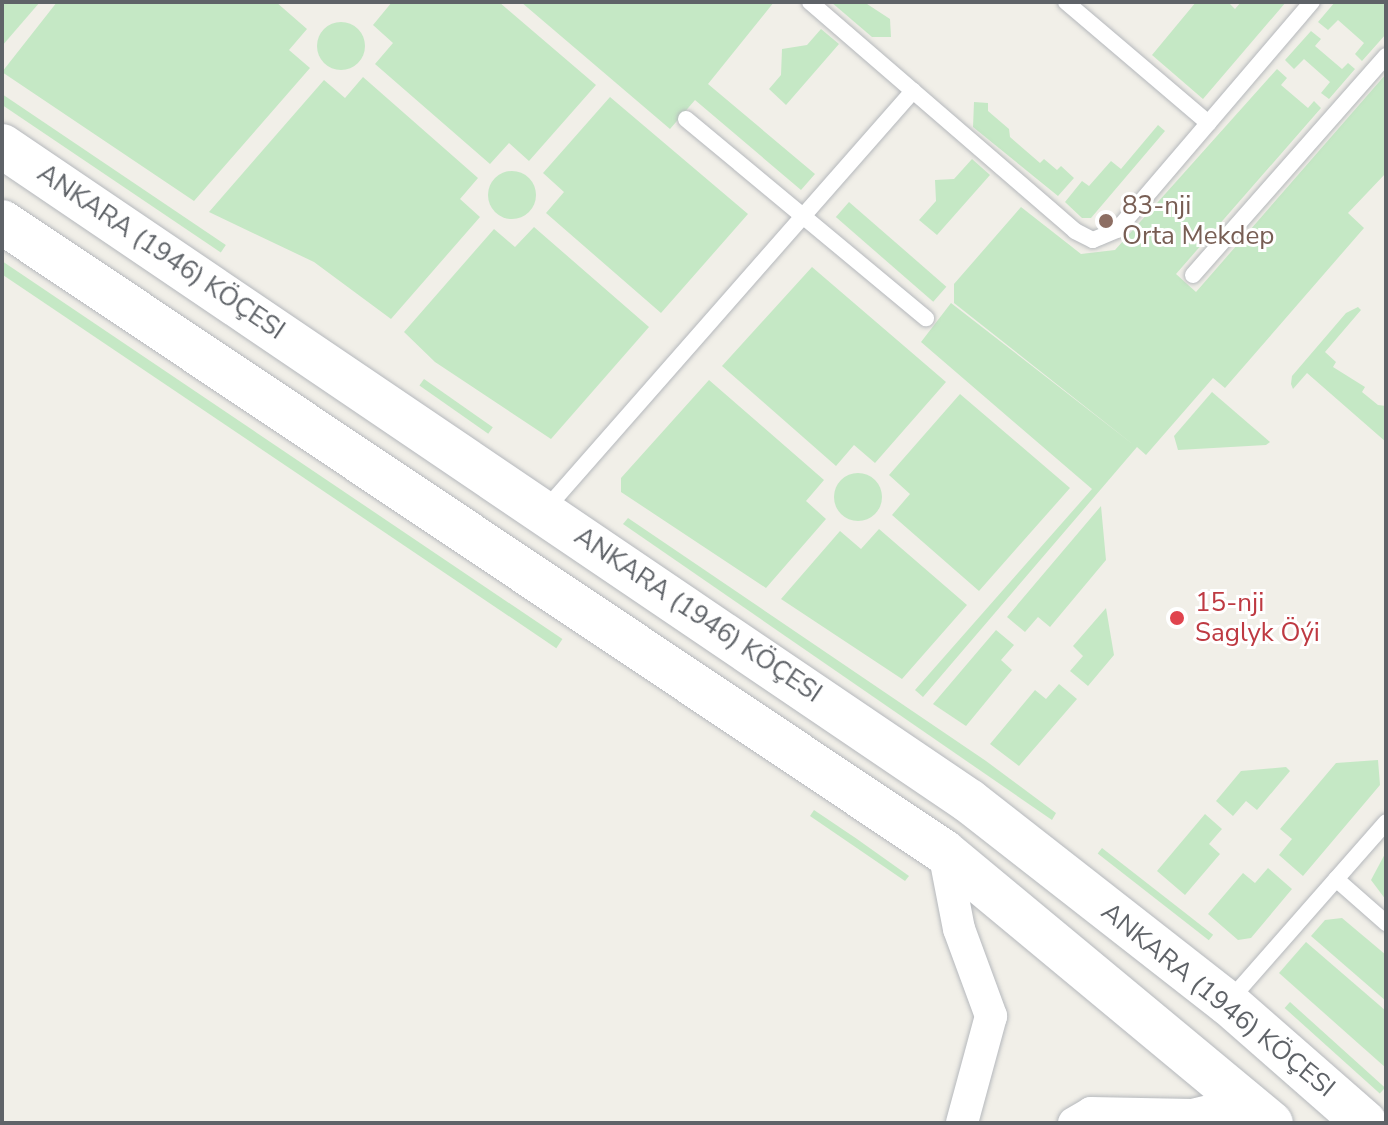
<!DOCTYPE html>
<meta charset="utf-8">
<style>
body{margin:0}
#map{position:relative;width:1388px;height:1125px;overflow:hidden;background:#f1efe8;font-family:"Nunito Sans",sans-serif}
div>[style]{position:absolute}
.green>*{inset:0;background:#c5e8c5;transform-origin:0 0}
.round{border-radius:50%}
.roads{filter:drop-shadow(0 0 2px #b5b8bc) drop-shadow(0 0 2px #b5b8bc)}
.lane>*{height:16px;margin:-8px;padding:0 8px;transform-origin:8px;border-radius:8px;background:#fff}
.street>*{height:32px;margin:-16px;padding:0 16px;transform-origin:16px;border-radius:16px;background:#fff}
.secondary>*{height:44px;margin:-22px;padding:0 22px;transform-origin:22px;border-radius:22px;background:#fff}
.dots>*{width:22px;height:22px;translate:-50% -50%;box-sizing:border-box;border:4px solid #fff;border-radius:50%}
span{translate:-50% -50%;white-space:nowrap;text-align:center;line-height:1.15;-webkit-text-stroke:6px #fff;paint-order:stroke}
.education-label{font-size:26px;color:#785e54}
.left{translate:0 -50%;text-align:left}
.street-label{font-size:26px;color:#5f6368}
.health-label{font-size:26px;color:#be3a42}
.frame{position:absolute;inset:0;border:4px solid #5f6368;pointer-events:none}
</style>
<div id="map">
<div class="green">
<div style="clip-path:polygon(2px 2px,40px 2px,2px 46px)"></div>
<div style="clip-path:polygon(57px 2px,276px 2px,307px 29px,289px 50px,310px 68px,194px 201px,2px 72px)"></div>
<div style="clip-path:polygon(392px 2px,499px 2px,596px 85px,529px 161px,509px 143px,490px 164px,375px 64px,393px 43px,373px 25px)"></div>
<div style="clip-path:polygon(521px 2px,774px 2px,708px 84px,815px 174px,801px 190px,695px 100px,670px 129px)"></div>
<div style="clip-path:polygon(831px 2px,864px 2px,890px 19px,891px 37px,872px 37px)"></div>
<div style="clip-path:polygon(1196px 2px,1228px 2px,1235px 9px,1241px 2px,1286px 2px,1203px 99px,1152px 55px)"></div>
<div style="clip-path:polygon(1335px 2px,1386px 2px,1386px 34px,1362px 61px,1355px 54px,1364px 43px,1338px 20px,1328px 30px,1318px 22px)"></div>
<div class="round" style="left:317px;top:22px;width:48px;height:48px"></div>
<div style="clip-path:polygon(821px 29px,839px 44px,786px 105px,769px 89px,781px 75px,782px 49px,807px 45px)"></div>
<div style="clip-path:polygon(1311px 31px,1321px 39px,1315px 46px,1342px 69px,1348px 63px,1355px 69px,1329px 99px,1321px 93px,1330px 82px,1304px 59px,1294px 69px,1285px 60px)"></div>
<div style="clip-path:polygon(1277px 69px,1287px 78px,1281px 85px,1308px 108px,1314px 101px,1321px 108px,1176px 274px,1196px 292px,1386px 74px,1386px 173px,1348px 213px,1364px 228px,1225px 388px,1213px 378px,1146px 455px,1137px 447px,923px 697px,915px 690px,1092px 489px,921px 342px,951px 303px,1135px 446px,954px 303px,954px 284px,1021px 207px,1081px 254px,1115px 250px)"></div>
<div style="clip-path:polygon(363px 77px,478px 178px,460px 199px,480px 217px,391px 319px,314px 262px,209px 212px,324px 80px,345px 98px)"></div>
<div style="left:2px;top:94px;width:270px;height:9px;rotate:34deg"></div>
<div style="clip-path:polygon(610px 97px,748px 214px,661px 313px,546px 213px,564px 192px,543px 173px)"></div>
<div style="clip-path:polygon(974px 102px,988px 103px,988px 111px,1009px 129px,1010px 137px,1040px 163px,1044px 159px,1057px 170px,1061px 166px,1074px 178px,1058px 196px,973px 127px)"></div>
<div style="clip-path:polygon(1158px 125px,1165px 131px,1091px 218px,1082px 218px,1065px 202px,1082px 181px,1089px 186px,1111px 161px,1121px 169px)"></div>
<div style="clip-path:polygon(972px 159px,990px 175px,937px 235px,919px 220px,936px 201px,935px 180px,954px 179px)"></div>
<div class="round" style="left:488px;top:171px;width:48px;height:48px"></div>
<div style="left:849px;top:202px;width:129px;height:20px;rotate:41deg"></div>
<div style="clip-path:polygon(534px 227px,649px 327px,551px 439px,435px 362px,404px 332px,494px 229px,515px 247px)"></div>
<div style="left:2px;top:261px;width:676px;height:11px;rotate:34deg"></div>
<div style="clip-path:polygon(812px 267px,946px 382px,875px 463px,854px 445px,836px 466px,722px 366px)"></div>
<div style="clip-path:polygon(1358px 307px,1361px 310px,1325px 352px,1336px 362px,1333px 367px,1365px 387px,1362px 392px,1378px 405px,1386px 406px,1386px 442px,1307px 373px,1293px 389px,1291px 384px,1292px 376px,1346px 313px)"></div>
<div style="left:424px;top:379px;width:84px;height:8px;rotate:35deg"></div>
<div style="clip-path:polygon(709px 380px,824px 480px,806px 501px,826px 519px,766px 588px,621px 492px,621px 478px)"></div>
<div style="clip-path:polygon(1212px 392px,1270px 442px,1266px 445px,1178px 450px,1174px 436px)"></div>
<div style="clip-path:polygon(960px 394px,1070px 488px,979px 591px,892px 515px,910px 494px,889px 475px)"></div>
<div class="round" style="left:834px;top:473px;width:48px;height:48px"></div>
<div style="clip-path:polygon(1101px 506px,1106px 560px,1050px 627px,1038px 617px,1025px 632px,1007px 617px)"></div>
<div style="clip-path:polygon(628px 518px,986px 761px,1056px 813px,1052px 820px,623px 524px)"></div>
<div style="clip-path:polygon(879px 529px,967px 605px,902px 679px,781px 599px,840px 531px,861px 549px)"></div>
<div style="clip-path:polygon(1106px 608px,1114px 655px,1088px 686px,1070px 671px,1083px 656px,1073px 646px)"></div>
<div style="clip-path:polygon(996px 630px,1014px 645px,1001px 660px,1012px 670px,966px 726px,933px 704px)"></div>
<div style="clip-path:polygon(1059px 684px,1077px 699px,1019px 766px,990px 744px,1035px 690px,1046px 699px)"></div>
<div style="clip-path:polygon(1378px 760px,1380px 785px,1303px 876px,1279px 855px,1292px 839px,1280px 829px,1336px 763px)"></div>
<div style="clip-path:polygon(1286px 767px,1290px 771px,1257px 810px,1246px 801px,1233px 816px,1216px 801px,1241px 771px)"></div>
<div style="clip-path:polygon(814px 810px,857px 839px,909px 876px,905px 881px,810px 816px)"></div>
<div style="clip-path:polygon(1205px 814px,1222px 829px,1209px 844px,1220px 854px,1185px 895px,1157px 871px)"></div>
<div style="left:1102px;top:848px;width:141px;height:7px;rotate:38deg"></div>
<div style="clip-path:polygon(1386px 852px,1386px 900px,1371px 880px)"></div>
<div style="clip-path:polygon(1268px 868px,1292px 889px,1251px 938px,1238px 940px,1208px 914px,1243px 873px,1255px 883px)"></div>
<div style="clip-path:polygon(1342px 918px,1386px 955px,1386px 1001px,1311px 936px,1325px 920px)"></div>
<div style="clip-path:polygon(1306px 942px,1386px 1011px,1386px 1068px,1279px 973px)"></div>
<div style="left:1290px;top:1002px;width:128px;height:8px;rotate:42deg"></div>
</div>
<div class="roads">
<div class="lane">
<div style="left:810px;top:2px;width:350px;rotate:40.8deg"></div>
<div style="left:1075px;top:231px;width:20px;rotate:27deg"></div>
<div style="left:1093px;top:240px;width:26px;rotate:-23deg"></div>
<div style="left:1117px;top:230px;width:300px;rotate:-49.5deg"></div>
<div style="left:1066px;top:2px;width:187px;rotate:40.4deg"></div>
<div style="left:686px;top:119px;width:312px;rotate:39.7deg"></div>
<div style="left:1193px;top:275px;width:292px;rotate:-48.6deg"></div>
<div style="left:545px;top:510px;width:558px;rotate:-48.71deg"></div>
<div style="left:1336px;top:879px;width:67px;rotate:41.3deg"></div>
<div style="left:1229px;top:1001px;width:238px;rotate:-48.7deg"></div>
</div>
<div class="street">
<div style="left:944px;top:852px;width:78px;rotate:79deg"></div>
<div style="left:959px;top:929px;width:93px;rotate:69.8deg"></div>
<div style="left:991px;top:1016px;width:111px;rotate:105.2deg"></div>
<div style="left:1074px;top:1123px;width:20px;rotate:-30deg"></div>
<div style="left:1091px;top:1113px;width:101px;rotate:1.1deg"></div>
<div style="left:1192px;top:1115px;width:57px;rotate:-13.3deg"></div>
</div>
<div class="secondary">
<div style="left:2px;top:146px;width:1168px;rotate:34.11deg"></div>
<div style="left:969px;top:801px;width:328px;rotate:38deg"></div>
<div style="left:1228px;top:1003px;width:182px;rotate:41.2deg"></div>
<div style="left:2px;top:222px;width:1133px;rotate:33.77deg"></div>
<div style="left:944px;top:852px;width:425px;rotate:39.7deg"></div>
</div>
</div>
<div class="dots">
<div style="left:1106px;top:221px;background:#8d6e63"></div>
<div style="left:1177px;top:618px;background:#e0444e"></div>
</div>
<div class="education-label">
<span class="left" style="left:1122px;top:221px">83-nji<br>Orta Mekdep</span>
</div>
<div class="street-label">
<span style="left:161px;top:252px;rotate:34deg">ANKARA (1946) KÖÇESI</span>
<span style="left:698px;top:615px;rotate:34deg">ANKARA (1946) KÖÇESI</span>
<span style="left:1218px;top:1000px;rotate:39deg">ANKARA (1946) KÖÇESI</span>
</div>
<div class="health-label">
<span class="left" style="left:1195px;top:618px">15-nji<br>Saglyk Öýi</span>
</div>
<div class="frame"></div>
</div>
